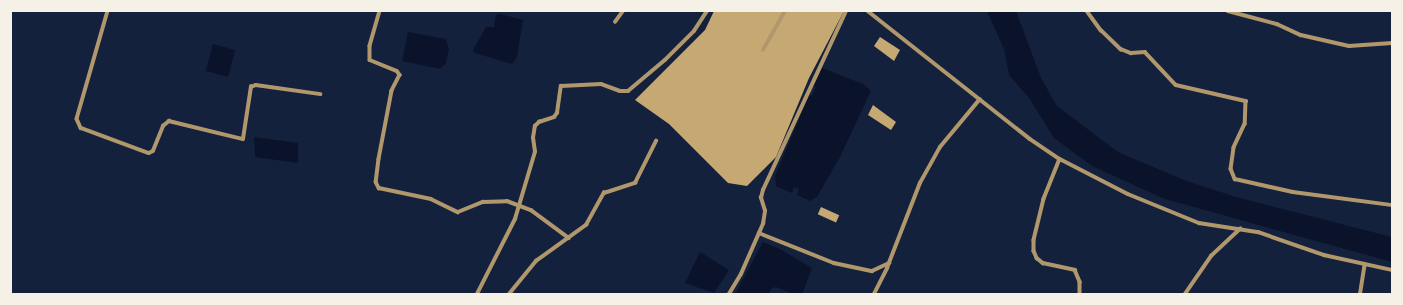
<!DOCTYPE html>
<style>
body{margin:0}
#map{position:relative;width:1403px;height:305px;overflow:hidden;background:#14213d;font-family:"Public Sans",sans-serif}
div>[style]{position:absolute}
.water>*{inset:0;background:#0b132b;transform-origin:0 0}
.building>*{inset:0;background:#c6a872;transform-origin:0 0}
.minor>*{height:3.5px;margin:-1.75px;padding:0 1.75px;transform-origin:1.75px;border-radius:1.75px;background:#b1986c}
span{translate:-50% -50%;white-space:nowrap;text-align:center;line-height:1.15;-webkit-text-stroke:3px #f6f1e7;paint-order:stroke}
.frame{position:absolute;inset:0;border:12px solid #f6f1e7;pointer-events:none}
</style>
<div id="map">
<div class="water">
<div style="clip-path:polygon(987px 11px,1016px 11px,1041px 78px,1057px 106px,1118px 152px,1184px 180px,1236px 197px,1392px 237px,1392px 262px,1165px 199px,1092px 166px,1054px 138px,1029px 98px,1009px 75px,1004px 49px)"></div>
<div style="clip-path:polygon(500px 14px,523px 20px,517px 57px,512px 64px,475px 53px,473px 50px,486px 27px,494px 27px,496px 15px)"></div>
<div style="clip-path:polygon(408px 32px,446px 39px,449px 49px,446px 63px,440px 69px,402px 61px)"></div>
<div style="left:213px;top:44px;width:23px;height:28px;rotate:15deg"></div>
<div style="clip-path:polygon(822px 68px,863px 84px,871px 91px,840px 157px,817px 197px,810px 201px,797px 195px,799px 189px,794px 187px,792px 193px,776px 186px,775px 176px,809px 95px,812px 96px,816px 87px,813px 86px)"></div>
<div style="clip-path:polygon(254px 137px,298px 143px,298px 163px,255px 157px)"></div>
<div style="clip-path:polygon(763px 242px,780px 249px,812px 268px,802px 294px,794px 294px,776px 287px,772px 288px,768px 294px,735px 294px)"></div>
<div style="clip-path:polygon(700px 252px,729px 270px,714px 293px,685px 283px)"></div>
</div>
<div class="building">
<div style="clip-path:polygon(714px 11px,844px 11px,809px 78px,776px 157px,747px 186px,728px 183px,669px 124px,635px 100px,705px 30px)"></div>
<div style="clip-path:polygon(880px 37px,900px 50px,894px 61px,874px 46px)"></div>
<div style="clip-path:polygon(873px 105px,896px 122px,891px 130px,868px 115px)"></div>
<div style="left:821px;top:207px;width:20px;height:8px;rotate:24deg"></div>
</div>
<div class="minor">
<div style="left:108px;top:11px;width:112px;rotate:106deg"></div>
<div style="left:77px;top:119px;width:10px;rotate:66deg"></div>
<div style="left:81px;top:128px;width:72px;rotate:20.2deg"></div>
<div style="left:149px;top:153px;width:4px;rotate:-27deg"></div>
<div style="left:153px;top:151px;width:27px;rotate:-68deg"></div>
<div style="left:163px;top:126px;width:8px;rotate:-40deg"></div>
<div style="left:169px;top:121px;width:76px;rotate:13.7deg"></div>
<div style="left:243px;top:139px;width:53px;rotate:-81.3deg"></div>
<div style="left:251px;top:87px;width:5px;rotate:-22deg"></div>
<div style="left:256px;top:85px;width:65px;rotate:8deg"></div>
<div style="left:380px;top:11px;width:36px;rotate:106deg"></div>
<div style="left:370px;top:46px;width:14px;rotate:90deg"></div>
<div style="left:370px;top:60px;width:29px;rotate:22deg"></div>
<div style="left:397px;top:71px;width:5px;rotate:53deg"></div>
<div style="left:400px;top:75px;width:18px;rotate:117deg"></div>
<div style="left:392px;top:91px;width:69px;rotate:100.8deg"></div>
<div style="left:379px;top:159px;width:23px;rotate:97deg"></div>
<div style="left:376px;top:182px;width:7px;rotate:63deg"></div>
<div style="left:379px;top:188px;width:53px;rotate:11.9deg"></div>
<div style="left:431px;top:199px;width:30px;rotate:26deg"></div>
<div style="left:458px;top:212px;width:27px;rotate:-22deg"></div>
<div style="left:483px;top:202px;width:24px;rotate:-2deg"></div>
<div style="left:507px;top:201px;width:26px;rotate:21deg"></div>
<div style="left:531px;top:210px;width:47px;rotate:36.4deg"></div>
<div style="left:868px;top:11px;width:206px;rotate:38.3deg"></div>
<div style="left:1030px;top:139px;width:36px;rotate:34deg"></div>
<div style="left:1060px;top:159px;width:76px;rotate:27.2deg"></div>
<div style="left:1128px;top:194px;width:77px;rotate:22.2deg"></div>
<div style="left:1199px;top:223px;width:60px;rotate:8.7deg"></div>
<div style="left:1258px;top:232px;width:70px;rotate:19.2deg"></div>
<div style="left:1324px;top:255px;width:70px;rotate:12.4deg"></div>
<div style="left:1087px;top:11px;width:24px;rotate:54deg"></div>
<div style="left:1101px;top:30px;width:28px;rotate:44deg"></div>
<div style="left:1121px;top:49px;width:11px;rotate:22deg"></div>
<div style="left:1131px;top:53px;width:14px;rotate:-4deg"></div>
<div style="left:1145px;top:52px;width:45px;rotate:46.8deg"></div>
<div style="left:1176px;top:85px;width:72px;rotate:12.9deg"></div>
<div style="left:1246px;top:101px;width:23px;rotate:92deg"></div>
<div style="left:1245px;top:124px;width:26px;rotate:115deg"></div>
<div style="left:1234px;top:148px;width:21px;rotate:98deg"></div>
<div style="left:1231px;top:169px;width:11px;rotate:68deg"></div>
<div style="left:1235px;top:179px;width:59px;rotate:12.6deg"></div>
<div style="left:1293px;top:192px;width:100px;rotate:7.5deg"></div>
<div style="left:1228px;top:11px;width:51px;rotate:14.9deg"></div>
<div style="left:1277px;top:24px;width:26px;rotate:25deg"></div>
<div style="left:1301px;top:35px;width:49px;rotate:12.9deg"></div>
<div style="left:1349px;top:46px;width:43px;rotate:-4deg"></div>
<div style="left:615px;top:22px;width:14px;rotate:-54deg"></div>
<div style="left:763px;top:50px;width:45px;rotate:-60.6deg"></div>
<div style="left:1060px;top:159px;width:43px;rotate:111.8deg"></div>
<div style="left:1044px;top:199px;width:42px;rotate:103.7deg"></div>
<div style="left:1034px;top:240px;width:11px;rotate:90deg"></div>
<div style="left:1034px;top:251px;width:8px;rotate:67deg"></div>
<div style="left:1037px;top:258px;width:8px;rotate:40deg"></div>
<div style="left:1043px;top:263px;width:33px;rotate:12deg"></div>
<div style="left:1075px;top:270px;width:13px;rotate:67deg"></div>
<div style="left:1080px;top:282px;width:12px;rotate:90deg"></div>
<div style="left:759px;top:233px;width:81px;rotate:21.8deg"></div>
<div style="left:834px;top:263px;width:39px;rotate:12deg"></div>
<div style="left:872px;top:271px;width:19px;rotate:-25deg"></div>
<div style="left:477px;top:294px;width:84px;rotate:-63.1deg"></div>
<div style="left:515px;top:219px;width:70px;rotate:-73.4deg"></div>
<div style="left:535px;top:152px;width:14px;rotate:-98deg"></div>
<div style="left:533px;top:138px;width:12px;rotate:-81deg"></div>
<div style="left:535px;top:126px;width:6px;rotate:-45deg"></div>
<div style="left:539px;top:122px;width:16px;rotate:-18deg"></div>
<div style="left:554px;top:117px;width:5px;rotate:-53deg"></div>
<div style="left:557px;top:113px;width:27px;rotate:-82deg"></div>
<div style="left:561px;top:86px;width:40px;rotate:-2.9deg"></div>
<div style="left:601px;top:84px;width:20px;rotate:20deg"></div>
<div style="left:620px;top:91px;width:8px"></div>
<div style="left:628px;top:91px;width:48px;rotate:-40deg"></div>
<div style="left:665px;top:60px;width:41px;rotate:-45deg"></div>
<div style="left:694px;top:31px;width:24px;rotate:-57deg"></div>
<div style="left:509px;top:294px;width:43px;rotate:-50.7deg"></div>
<div style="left:536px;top:261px;width:62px;rotate:-35.8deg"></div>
<div style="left:586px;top:225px;width:37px;rotate:-61deg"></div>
<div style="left:604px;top:193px;width:33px;rotate:-18deg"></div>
<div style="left:635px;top:183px;width:47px;rotate:-63.4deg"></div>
<div style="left:729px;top:294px;width:23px;rotate:-59deg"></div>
<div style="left:741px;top:274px;width:55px;rotate:-66.3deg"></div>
<div style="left:763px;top:224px;width:13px;rotate:-81deg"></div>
<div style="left:765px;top:211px;width:14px;rotate:-107deg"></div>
<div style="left:761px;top:198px;width:8px;rotate:-76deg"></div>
<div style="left:763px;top:190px;width:197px;rotate:-65.1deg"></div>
<div style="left:874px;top:294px;width:29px;rotate:-63deg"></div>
<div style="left:887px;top:268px;width:91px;rotate:-68.8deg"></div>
<div style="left:920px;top:183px;width:41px;rotate:-60.9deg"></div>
<div style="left:940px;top:147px;width:62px;rotate:-50.2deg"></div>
<div style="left:1185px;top:294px;width:46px;rotate:-55.6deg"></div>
<div style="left:1211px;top:256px;width:40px;rotate:-43deg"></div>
<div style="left:1360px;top:294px;width:30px;rotate:-81deg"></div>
</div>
<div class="frame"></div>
</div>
